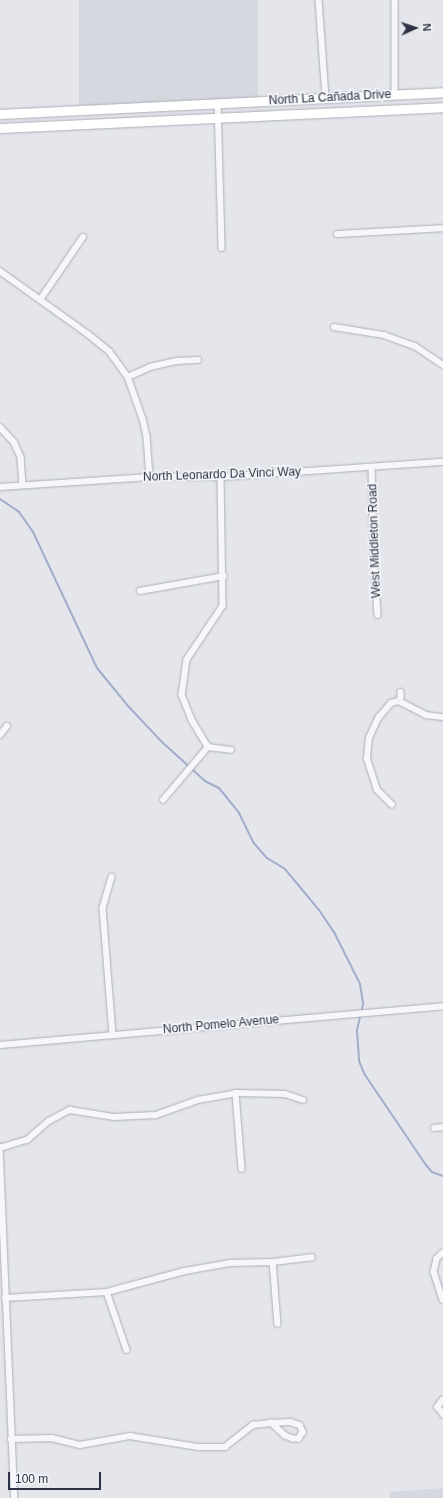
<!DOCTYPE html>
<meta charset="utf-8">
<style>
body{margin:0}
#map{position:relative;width:443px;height:1498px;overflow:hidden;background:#e4e6eb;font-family:Arial,sans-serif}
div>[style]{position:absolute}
.built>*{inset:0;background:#d6d8e0;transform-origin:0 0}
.stream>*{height:2px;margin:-1px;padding:0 1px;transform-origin:1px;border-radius:1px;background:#a1aec9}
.roads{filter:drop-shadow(0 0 1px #adb0b9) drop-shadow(0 0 1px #adb0b9)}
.street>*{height:5.5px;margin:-2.75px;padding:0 2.75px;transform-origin:2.75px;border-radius:2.75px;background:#f7f7fa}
.primary>*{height:9px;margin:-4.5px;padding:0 4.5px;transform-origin:4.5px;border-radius:4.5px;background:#fff}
span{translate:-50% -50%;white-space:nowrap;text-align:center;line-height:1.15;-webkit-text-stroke:3.5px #f4f5f9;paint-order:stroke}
.street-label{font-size:12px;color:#2c3143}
.north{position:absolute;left:395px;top:8px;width:40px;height:40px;-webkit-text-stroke:3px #f4f5f9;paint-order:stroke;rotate:87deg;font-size:11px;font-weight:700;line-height:16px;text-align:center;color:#2c3143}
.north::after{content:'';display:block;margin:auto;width:14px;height:18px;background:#2c3143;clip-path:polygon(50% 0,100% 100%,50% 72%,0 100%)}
.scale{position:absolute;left:8px;top:1472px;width:93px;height:18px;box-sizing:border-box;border:2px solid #2c3143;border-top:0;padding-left:5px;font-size:12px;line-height:14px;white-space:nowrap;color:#2c3143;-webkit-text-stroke:3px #f4f5f9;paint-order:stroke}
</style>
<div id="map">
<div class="built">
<div style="left:79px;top:0;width:179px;height:105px"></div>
<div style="clip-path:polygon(443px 1488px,443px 1498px,390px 1498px,390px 1492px)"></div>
</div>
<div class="stream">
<div style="left:0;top:499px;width:23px;rotate:34deg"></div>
<div style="left:19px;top:512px;width:24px;rotate:55deg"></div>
<div style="left:33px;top:532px;width:150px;rotate:64.8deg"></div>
<div style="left:97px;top:668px;width:49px;rotate:50.8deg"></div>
<div style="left:128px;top:706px;width:50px;rotate:46.6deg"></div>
<div style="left:162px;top:742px;width:58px;rotate:42.2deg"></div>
<div style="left:205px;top:781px;width:16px;rotate:27deg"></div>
<div style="left:219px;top:788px;width:32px;rotate:51deg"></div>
<div style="left:239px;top:813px;width:32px;rotate:64deg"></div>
<div style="left:253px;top:842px;width:21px;rotate:49deg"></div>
<div style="left:267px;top:858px;width:21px;rotate:31deg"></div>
<div style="left:285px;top:869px;width:53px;rotate:50.3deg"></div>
<div style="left:319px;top:910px;width:27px;rotate:56deg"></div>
<div style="left:334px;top:932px;width:58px;rotate:63.4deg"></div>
<div style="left:360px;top:984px;width:20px;rotate:81deg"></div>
<div style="left:363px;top:1004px;width:28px;rotate:103deg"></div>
<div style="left:357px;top:1031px;width:30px;rotate:86deg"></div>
<div style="left:359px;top:1061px;width:15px;rotate:67deg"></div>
<div style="left:365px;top:1075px;width:109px;rotate:55.9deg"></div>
<div style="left:426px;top:1165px;width:9px;rotate:49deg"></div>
<div style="left:432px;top:1172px;width:12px;rotate:20deg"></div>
</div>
<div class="roads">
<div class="street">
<div style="left:319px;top:0;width:98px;rotate:85.9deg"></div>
<div style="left:395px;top:0;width:94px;rotate:90deg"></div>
<div style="left:218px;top:103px;width:145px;rotate:88.4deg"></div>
<div style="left:337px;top:234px;width:106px;rotate:-3.2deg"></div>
<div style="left:0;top:271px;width:108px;rotate:35.6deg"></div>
<div style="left:88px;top:334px;width:28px;rotate:39deg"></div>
<div style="left:110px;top:352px;width:31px;rotate:54deg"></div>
<div style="left:128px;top:377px;width:45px;rotate:70.3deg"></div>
<div style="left:143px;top:419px;width:18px;rotate:77deg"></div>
<div style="left:147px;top:437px;width:40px;rotate:85.7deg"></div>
<div style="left:40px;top:300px;width:76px;rotate:-55.7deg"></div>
<div style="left:334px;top:327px;width:51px;rotate:9.1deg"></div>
<div style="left:384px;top:335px;width:33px;rotate:20deg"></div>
<div style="left:415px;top:346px;width:34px;rotate:34deg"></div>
<div style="left:128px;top:377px;width:24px;rotate:-24deg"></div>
<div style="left:150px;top:367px;width:28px;rotate:-13deg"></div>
<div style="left:177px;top:361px;width:21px;rotate:-3deg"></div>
<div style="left:0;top:427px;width:21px;rotate:47deg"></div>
<div style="left:14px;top:442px;width:17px;rotate:65deg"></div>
<div style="left:21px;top:457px;width:28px;rotate:86deg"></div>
<div style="left:372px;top:467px;width:83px;rotate:88.6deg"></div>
<div style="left:374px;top:550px;width:65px;rotate:86.5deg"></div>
<div style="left:221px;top:477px;width:129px;rotate:89.1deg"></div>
<div style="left:223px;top:606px;width:65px;rotate:123.7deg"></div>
<div style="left:187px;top:660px;width:35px;rotate:98deg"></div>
<div style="left:182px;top:695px;width:27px;rotate:68deg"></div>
<div style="left:192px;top:720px;width:31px;rotate:59deg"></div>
<div style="left:208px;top:747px;width:23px;rotate:7deg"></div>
<div style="left:0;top:487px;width:150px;rotate:-3.8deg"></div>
<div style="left:150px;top:477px;width:71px"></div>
<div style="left:221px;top:477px;width:223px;rotate:-3.9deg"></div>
<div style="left:140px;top:591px;width:85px;rotate:-10.1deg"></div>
<div style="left:401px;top:692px;width:9px;rotate:90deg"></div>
<div style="left:0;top:735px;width:11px;rotate:-52deg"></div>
<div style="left:163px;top:800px;width:70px;rotate:-49.7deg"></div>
<div style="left:392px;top:805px;width:21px;rotate:-135deg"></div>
<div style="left:377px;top:790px;width:33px;rotate:-108deg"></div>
<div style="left:367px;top:759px;width:21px;rotate:-85deg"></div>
<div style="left:369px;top:738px;width:23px;rotate:-65deg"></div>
<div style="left:379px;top:717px;width:18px;rotate:-49deg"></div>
<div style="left:391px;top:703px;width:8px;rotate:-14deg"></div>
<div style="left:399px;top:701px;width:30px;rotate:27deg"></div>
<div style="left:426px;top:715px;width:17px;rotate:7deg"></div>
<div style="left:112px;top:877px;width:32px;rotate:106deg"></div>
<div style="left:103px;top:908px;width:126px;rotate:85.5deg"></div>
<div style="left:0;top:1045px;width:445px;rotate:-5deg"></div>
<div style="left:236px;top:1093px;width:76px;rotate:85.5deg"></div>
<div style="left:434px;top:1128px;width:9px;rotate:-6deg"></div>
<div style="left:0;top:1147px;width:351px;rotate:87.6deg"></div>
<div style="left:0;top:1148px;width:28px;rotate:-17deg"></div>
<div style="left:27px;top:1140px;width:29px;rotate:-41deg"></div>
<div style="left:49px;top:1121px;width:24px;rotate:-28deg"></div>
<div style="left:70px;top:1110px;width:45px;rotate:9deg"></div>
<div style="left:114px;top:1117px;width:42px;rotate:-2.7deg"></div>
<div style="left:156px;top:1115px;width:45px;rotate:-19.7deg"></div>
<div style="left:198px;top:1100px;width:39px;rotate:-10deg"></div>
<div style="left:236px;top:1093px;width:49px;rotate:1.2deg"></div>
<div style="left:285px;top:1094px;width:19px;rotate:18deg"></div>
<div style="left:443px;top:1253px;width:8px;rotate:135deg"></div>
<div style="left:437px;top:1259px;width:13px;rotate:103deg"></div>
<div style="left:434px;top:1272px;width:29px;rotate:72deg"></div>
<div style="left:273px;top:1262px;width:62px;rotate:85.4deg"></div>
<div style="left:107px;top:1292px;width:61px;rotate:71deg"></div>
<div style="left:5px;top:1298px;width:102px;rotate:-3.4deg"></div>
<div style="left:107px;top:1292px;width:81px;rotate:-15.1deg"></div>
<div style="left:185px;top:1271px;width:46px;rotate:-10.1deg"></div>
<div style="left:230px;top:1263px;width:43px;rotate:-1.3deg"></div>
<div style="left:273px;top:1262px;width:39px;rotate:-7deg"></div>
<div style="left:443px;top:1400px;width:9px;rotate:126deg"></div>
<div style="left:438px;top:1407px;width:9px;rotate:54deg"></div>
<div style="left:11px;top:1439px;width:41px;rotate:-1.4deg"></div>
<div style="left:52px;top:1438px;width:29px;rotate:14deg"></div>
<div style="left:80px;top:1445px;width:51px;rotate:-10.2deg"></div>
<div style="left:130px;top:1436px;width:69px;rotate:9.2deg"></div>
<div style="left:198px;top:1447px;width:27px"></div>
<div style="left:225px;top:1447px;width:36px;rotate:-38deg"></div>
<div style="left:253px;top:1425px;width:18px;rotate:-6deg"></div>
<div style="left:271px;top:1423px;width:19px;rotate:-3deg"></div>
<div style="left:290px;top:1422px;width:10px;rotate:17deg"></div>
<div style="left:300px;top:1425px;width:8px;rotate:67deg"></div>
<div style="left:303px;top:1432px;width:8px;rotate:120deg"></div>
<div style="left:299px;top:1439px;width:6px;rotate:180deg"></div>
<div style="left:293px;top:1439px;width:9px;rotate:-159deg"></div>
<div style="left:285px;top:1436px;width:19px;rotate:-137deg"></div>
</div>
<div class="primary">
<div style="left:0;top:114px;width:444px;rotate:-2.8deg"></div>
<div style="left:0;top:128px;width:443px;rotate:-2.7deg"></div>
</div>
</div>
<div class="street-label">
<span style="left:330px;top:98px;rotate:-3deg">North La Cañada Drive</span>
<span style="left:222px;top:475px;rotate:-2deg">North Leonardo Da Vinci Way</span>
<span style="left:375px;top:541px;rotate:-92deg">West Middleton Road</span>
<span style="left:221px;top:1025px;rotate:-5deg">North Pomelo Avenue</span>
</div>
<div class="north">N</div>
<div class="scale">100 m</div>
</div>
